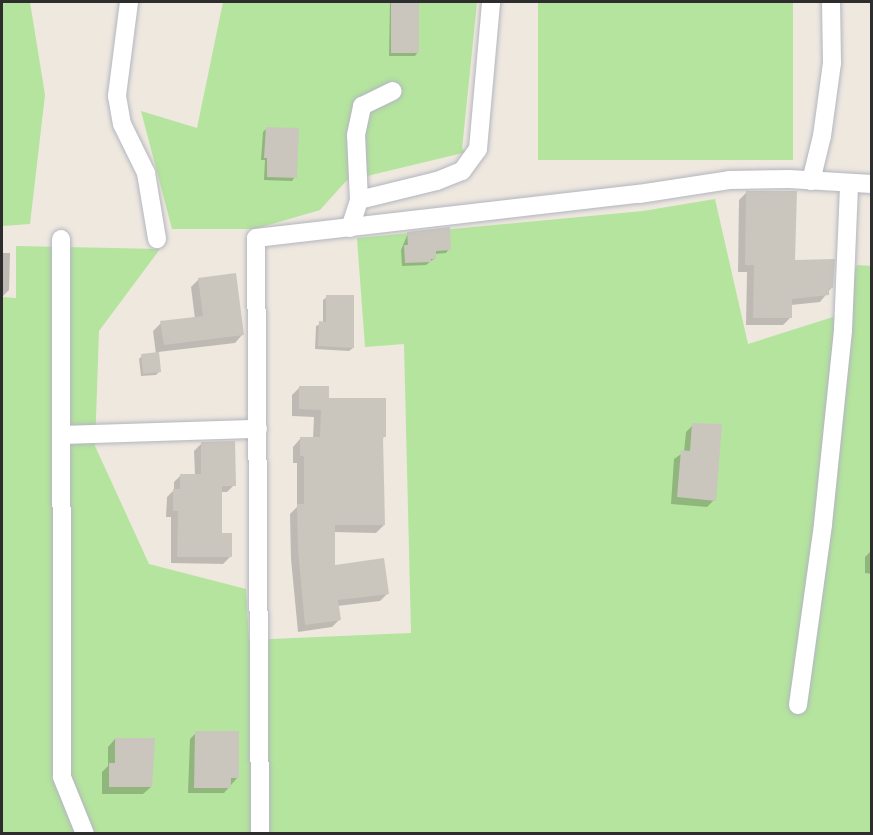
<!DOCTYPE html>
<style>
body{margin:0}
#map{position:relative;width:873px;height:835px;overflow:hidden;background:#eee8df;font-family:Signika,sans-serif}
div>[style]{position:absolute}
.green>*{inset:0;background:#b4e49d;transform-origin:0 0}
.shadow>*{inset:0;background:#0003}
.building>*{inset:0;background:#cac6be;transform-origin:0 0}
.roads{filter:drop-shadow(0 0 2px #b3b5c0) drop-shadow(0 0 2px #b3b5c0)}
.street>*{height:18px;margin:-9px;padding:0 9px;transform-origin:9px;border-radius:9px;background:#fff}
span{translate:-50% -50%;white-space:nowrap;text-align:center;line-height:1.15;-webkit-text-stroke:5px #fff;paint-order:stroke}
.frame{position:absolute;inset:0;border:3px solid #2d2d2d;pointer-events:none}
</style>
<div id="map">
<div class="green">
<div style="clip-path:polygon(2px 2px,30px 2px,45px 95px,30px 224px,2px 226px)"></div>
<div style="clip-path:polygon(223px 2px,477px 2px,462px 149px,467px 152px,346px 181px,320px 210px,255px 229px,172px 229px,141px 111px,197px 128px)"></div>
<div style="left:538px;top:2px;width:255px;height:158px"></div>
<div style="clip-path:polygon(715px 199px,748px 344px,833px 317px,857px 265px,871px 266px,871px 833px,2px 834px,2px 297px,16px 298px,16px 246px,160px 249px,99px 331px,95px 446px,149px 564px,246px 589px,249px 640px,411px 633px,404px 344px,365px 347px,357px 238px,643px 211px)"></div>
</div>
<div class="shadow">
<div style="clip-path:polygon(390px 2px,418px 2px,418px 52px,415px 56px,389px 56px)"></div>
<div style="clip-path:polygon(266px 129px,295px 177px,292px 181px,264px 180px,265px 160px,261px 160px,263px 132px)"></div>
<div style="clip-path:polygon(747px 192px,794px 261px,832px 287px,820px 302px,791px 305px,790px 318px,783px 325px,746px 325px,747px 272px,738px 272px,739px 200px)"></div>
<div style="clip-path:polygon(408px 233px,449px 249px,446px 253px,434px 254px,435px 258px,426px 265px,402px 266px,401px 250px)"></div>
<div style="clip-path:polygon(2px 253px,10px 253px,9px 290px,3px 296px)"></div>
<div style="clip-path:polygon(199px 279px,242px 335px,235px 343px,158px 352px,160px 371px,156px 375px,141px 376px,139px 359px,142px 356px,156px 354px,153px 331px,161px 323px,195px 319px,191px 287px)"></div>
<div style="clip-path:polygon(327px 297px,353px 348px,349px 351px,315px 349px,316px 326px,323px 323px,323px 300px)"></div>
<div style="clip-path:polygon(300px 387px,328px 399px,385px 436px,382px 439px,384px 525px,376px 533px,333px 532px,333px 566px,387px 594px,380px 601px,337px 606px,339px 620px,332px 627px,298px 632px,291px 559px,290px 514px,297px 507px,297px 463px,293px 463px,293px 447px,300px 439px,313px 439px,314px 417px,292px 416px,292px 395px)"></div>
<div style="clip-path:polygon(693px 425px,714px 500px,707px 507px,671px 504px,674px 459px,684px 452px,686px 432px)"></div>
<div style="clip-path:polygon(202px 443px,234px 485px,227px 492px,221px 492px,221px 535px,230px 557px,223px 564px,171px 563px,171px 517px,166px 517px,167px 497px,174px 490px,174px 482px,181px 475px,195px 475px,194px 451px)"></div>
<div style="clip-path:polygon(872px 550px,872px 574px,865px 573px,865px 557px)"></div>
<div style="clip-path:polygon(196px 733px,238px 777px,224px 793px,188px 793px,190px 739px)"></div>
<div style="clip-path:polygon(115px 739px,151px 787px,143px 794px,102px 794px,102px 772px,108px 766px,108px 747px)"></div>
</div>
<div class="building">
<div style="left:391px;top:2px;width:28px;height:51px"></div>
<div style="clip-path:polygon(266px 127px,299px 128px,297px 178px,267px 177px,267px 158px,264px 158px)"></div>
<div style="clip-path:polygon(746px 191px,797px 191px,795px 260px,835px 259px,833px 288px,829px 288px,829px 295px,792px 299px,792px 318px,753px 318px,754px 265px,745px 265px)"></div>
<div style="clip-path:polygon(450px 227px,451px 250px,436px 251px,436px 259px,431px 259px,431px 262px,405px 263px,404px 245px,408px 245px,407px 232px)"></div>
<div style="clip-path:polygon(236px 273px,244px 335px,164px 345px,160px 321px,203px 316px,198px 278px)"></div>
<div style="clip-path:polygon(326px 295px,354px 295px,354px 348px,318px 346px,319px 321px,326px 322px)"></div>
<div style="left:159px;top:352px;width:20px;height:18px;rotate:84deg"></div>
<div style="clip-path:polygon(299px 386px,329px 386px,329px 398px,386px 398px,386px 437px,383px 437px,385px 525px,335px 525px,335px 565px,384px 558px,389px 594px,338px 600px,341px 620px,305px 625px,298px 550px,297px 504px,304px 504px,304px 456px,300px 456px,300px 437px,320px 437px,321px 410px,299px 409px)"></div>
<div style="clip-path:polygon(692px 423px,722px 424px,716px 501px,677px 497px,681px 450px,690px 451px)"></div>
<div style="clip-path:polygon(235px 441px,236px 486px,222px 486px,222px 533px,232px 533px,232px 557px,177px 557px,178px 511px,173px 511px,173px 489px,180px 489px,180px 474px,201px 474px,201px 442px)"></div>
<div style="clip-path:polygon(195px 731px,239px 731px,239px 778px,231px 778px,231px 788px,194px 788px)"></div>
<div style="clip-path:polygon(115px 738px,155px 738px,152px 787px,109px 787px,109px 763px,115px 763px)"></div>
</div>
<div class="roads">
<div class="street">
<div style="left:129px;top:2px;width:95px;rotate:97.3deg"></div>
<div style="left:117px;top:96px;width:28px;rotate:80deg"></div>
<div style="left:122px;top:124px;width:55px;rotate:63.9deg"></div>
<div style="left:146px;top:173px;width:67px;rotate:80.5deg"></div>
<div style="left:811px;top:181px;width:46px;rotate:-76.3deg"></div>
<div style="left:822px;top:136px;width:74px;rotate:-82.2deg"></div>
<div style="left:832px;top:63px;width:61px;rotate:-90.9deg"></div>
<div style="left:359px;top:200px;width:65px;rotate:-92.6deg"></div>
<div style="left:356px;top:135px;width:30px;rotate:-78deg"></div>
<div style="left:362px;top:106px;width:34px;rotate:-26deg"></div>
<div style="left:350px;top:228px;width:29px;rotate:-72deg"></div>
<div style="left:359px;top:200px;width:80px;rotate:-13.7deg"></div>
<div style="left:437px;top:181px;width:27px;rotate:-22deg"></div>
<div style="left:462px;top:171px;width:27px;rotate:-54deg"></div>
<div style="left:478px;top:149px;width:148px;rotate:-84.9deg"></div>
<div style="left:61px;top:239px;width:538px;rotate:89.89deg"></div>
<div style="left:62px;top:777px;width:61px;rotate:68deg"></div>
<div style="left:63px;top:435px;width:195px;rotate:-1.8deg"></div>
<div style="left:798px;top:705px;width:183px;rotate:-82.1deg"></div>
<div style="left:823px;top:524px;width:195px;rotate:-84.1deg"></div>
<div style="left:843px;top:330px;width:146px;rotate:-87.6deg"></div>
<div style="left:260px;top:834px;width:596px;rotate:-90.38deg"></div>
<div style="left:256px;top:238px;width:386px;rotate:-6.6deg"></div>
<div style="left:639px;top:194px;width:91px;rotate:-8.8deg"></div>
<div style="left:729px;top:180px;width:60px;rotate:-1deg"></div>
<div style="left:789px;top:179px;width:83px;rotate:3.4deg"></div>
</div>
</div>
<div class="frame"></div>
</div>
